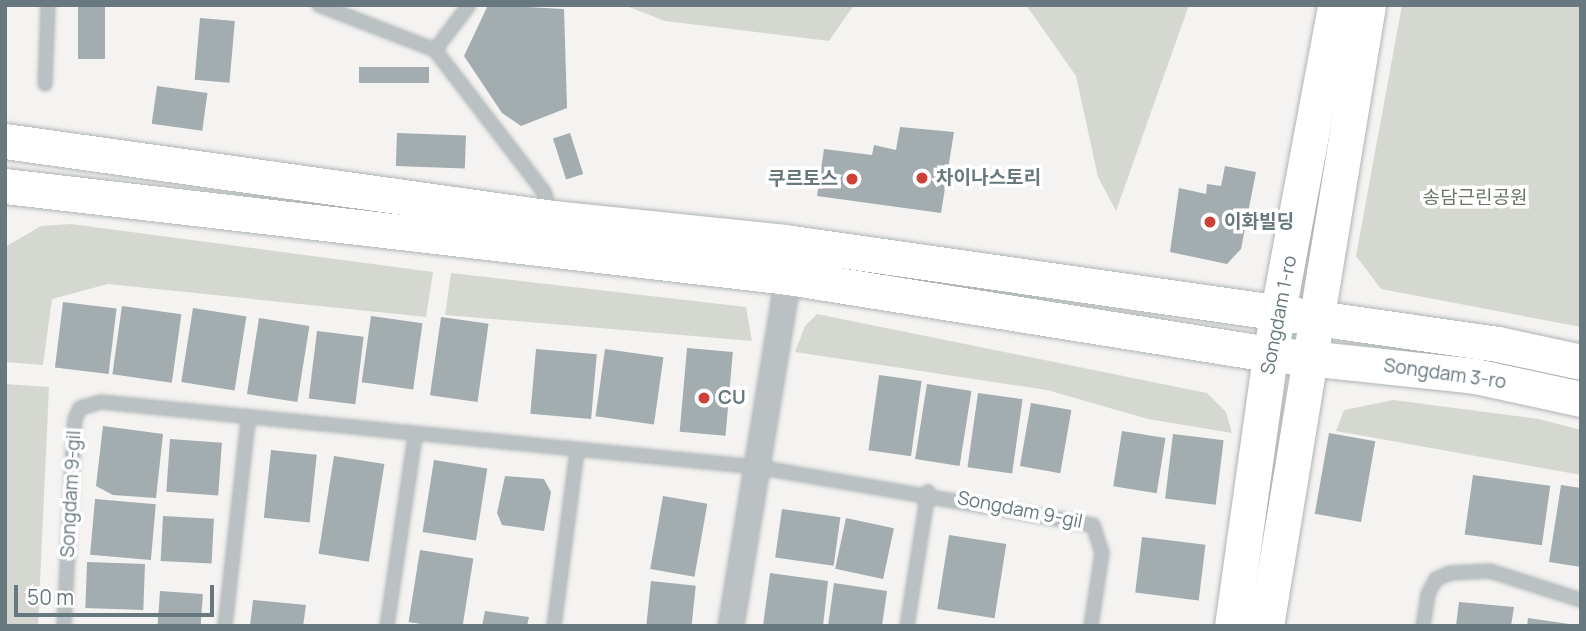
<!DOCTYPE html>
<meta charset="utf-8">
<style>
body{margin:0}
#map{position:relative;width:1586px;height:631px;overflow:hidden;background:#f4f3f1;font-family:Manrope,"Noto Sans KR",sans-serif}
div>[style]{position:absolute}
.green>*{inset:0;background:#d5d8d0}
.building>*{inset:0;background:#a3acaf;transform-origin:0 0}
.roads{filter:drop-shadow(0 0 2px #aeb4b6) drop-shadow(0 0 2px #aeb4b6)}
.lane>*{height:12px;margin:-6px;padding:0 6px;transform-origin:6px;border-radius:6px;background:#bbc0c2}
.street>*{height:24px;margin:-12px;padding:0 12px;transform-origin:12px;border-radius:12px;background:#bbc0c2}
.secondary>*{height:35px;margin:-17.5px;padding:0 17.5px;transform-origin:17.5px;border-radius:17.5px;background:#fff}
.dots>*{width:19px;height:19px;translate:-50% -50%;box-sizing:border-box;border:4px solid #fff;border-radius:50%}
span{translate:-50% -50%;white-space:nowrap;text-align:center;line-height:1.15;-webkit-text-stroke:7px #fff;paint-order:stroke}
.poi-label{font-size:19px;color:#67787e;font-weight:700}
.left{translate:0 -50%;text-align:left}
.right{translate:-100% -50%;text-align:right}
.park-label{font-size:19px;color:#6b7665}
.street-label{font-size:19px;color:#67787e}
.frame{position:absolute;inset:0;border:7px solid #67787e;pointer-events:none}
.scale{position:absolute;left:14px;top:585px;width:200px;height:32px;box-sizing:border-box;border:4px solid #67787e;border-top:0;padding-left:9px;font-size:21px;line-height:24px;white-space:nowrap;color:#67787e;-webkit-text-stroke:5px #fff;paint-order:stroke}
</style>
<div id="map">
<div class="green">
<div style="clip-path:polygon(624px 5px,854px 5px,829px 41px,665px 21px)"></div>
<div style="clip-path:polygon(1026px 5px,1189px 5px,1116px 211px,1098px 177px,1076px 76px)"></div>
<div style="clip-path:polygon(1402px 5px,1581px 5px,1581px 327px,1381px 289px,1356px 256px)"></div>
<div style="clip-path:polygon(71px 224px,433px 272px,426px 317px,108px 284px,52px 299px,43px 365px,5px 362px,5px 247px,41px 226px)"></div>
<div style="clip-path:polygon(451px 273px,746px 307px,752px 341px,445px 315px)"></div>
<div style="clip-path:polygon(817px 314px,1207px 393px,1226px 412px,1232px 433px,1148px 419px,1047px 390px,795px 352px,805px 326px)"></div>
<div style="clip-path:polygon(5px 384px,49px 387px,38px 626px,5px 626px)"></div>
<div style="clip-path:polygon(1393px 400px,1539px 419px,1581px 430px,1581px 475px,1336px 431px,1344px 410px)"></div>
</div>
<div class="building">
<div style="left:78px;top:5px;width:27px;height:54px"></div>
<div style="clip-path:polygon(488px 5px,564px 9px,567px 108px,521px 126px,502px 113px,464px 56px)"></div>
<div style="left:200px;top:18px;width:35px;height:62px;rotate:5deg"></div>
<div style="left:429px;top:67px;width:16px;height:70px;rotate:90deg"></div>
<div style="left:157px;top:86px;width:51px;height:38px;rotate:8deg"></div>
<div style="clip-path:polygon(900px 127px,954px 132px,941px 213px,817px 196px,824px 149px,872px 155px,874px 145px,896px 150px)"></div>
<div style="left:397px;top:133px;width:69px;height:33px;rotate:2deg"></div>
<div style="left:570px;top:133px;width:43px;height:18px;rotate:72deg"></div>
<div style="clip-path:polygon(1225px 166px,1256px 172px,1241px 249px,1227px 264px,1170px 252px,1179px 188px,1206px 194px,1207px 184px,1221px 186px)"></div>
<div style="left:63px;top:302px;width:54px;height:66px;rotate:7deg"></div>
<div style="left:122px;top:306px;width:60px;height:69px;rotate:8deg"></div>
<div style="left:193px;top:308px;width:54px;height:75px;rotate:9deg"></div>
<div style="left:371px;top:316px;width:52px;height:67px;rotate:8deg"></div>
<div style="left:441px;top:317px;width:48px;height:79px;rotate:8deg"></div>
<div style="left:259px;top:318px;width:51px;height:77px;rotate:9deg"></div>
<div style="left:317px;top:331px;width:47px;height:68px;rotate:7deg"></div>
<div style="left:687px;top:348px;width:46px;height:84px;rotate:5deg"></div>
<div style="left:536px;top:349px;width:61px;height:65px;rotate:5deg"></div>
<div style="left:605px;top:349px;width:59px;height:68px;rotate:8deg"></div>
<div style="left:879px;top:375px;width:43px;height:76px;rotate:8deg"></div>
<div style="left:927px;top:384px;width:45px;height:76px;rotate:9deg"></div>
<div style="left:978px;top:393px;width:45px;height:75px;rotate:8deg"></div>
<div style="left:1031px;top:403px;width:41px;height:64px;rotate:10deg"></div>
<div style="clip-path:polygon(103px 426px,163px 434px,156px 498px,113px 495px,96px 486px)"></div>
<div style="left:1122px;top:431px;width:44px;height:56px;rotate:9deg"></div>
<div style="left:1329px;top:433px;width:47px;height:82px;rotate:10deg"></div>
<div style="left:1173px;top:434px;width:51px;height:65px;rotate:7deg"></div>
<div style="left:170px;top:439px;width:52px;height:53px;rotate:4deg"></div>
<div style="left:271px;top:450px;width:46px;height:68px;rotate:6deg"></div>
<div style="left:334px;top:456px;width:51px;height:99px;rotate:9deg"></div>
<div style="left:434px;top:460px;width:54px;height:73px;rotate:9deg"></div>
<div style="left:1473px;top:475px;width:78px;height:60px;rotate:8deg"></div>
<div style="clip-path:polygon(505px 476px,544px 479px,551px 492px,544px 531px,502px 525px,497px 513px)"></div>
<div style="clip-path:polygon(1561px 485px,1581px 488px,1581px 567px,1549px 562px)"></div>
<div style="left:663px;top:496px;width:45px;height:74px;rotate:10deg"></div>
<div style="left:95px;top:499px;width:61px;height:56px;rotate:5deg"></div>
<div style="left:782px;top:509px;width:59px;height:49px;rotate:8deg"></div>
<div style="left:163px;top:516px;width:51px;height:45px;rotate:3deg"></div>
<div style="left:846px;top:518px;width:49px;height:52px;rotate:12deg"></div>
<div style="left:949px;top:535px;width:58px;height:75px;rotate:9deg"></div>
<div style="left:1142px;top:537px;width:64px;height:56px;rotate:7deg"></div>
<div style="left:420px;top:550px;width:54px;height:73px;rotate:9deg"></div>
<div style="left:87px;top:562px;width:58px;height:46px;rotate:2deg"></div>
<div style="clip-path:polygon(770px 573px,828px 581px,823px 626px,763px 626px)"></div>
<div style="left:651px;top:581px;width:45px;height:45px;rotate:6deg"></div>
<div style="clip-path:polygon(834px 583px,887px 591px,882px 626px,828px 626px)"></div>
<div style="left:160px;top:591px;width:43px;height:35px;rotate:4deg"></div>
<div style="clip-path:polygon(253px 600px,306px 605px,303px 626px,250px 626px)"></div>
<div style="clip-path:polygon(1459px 602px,1514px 607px,1511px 626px,1456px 626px)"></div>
<div style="clip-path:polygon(485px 611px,529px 617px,527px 626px,482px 626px)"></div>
<div style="clip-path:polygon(1528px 618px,1569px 624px,1569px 626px,1527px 626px)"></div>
</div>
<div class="roads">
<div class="lane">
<div style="left:319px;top:5px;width:124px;rotate:21.2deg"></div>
<div style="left:435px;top:50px;width:179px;rotate:52.5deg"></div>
<div style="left:544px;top:192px;width:22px;rotate:72deg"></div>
<div style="left:435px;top:50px;width:56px;rotate:-52.9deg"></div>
<div style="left:45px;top:84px;width:79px;rotate:-87.8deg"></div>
<div style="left:64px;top:626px;width:207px;rotate:-87deg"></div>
<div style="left:75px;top:419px;width:12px;rotate:-66deg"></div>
<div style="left:80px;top:408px;width:22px;rotate:-16deg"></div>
<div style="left:101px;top:402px;width:659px;rotate:5.66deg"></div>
<div style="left:757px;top:467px;width:341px;rotate:9.8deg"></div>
<div style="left:1093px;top:525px;width:29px;rotate:72deg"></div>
<div style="left:1102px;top:553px;width:74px;rotate:98.6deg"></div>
<div style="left:225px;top:626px;width:206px;rotate:-83.6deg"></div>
<div style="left:387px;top:626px;width:192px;rotate:-81.6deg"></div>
<div style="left:554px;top:626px;width:177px;rotate:-82.5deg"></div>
<div style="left:907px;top:626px;width:136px;rotate:-81.1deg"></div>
<div style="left:1423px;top:626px;width:32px;rotate:-81deg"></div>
<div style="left:1428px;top:594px;width:17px;rotate:-62deg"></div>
<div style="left:1436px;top:579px;width:15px;rotate:-23deg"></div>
<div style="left:1450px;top:573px;width:40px;rotate:-2.9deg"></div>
<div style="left:1490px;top:571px;width:96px;rotate:17.7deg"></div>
</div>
<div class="street">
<div style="left:731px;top:626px;width:354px;rotate:-80.7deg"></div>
</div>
<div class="secondary">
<div style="left:5px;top:141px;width:553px;rotate:8deg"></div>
<div style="left:553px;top:218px;width:233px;rotate:5.9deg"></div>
<div style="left:785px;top:242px;width:720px;rotate:8.14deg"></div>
<div style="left:1498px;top:344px;width:85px;rotate:12.2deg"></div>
<div style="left:5px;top:186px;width:788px;rotate:6.63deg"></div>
<div style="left:788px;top:277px;width:488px;rotate:9.1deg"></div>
<div style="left:1270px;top:354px;width:206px;rotate:6.1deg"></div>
<div style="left:1475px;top:376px;width:108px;rotate:12.2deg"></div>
<div style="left:1232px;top:626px;width:275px;rotate:-82deg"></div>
<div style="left:1270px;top:354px;width:355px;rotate:-79.4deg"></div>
<div style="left:1266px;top:626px;width:629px;rotate:-80.67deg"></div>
</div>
</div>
<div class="dots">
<div style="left:922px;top:178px;background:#cd4138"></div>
<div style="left:852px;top:179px;background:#cd4138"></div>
<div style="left:1210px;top:222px;background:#cd4138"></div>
<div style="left:704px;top:398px;background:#cd4138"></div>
</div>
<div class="poi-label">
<span class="left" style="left:936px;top:178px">차이나스토리</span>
<span class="right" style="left:838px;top:179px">쿠르토스</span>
<span class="left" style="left:1224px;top:222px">이화빌딩</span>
<span class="left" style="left:718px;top:398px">CU</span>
</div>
<div class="park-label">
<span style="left:1475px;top:198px">송담근린공원</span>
</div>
<div class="street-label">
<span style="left:1279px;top:315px;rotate:-79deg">Songdam 1-ro</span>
<span style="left:1445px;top:374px;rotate:8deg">Songdam 3-ro</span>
<span style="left:71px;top:494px;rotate:-87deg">Songdam 9-gil</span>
<span style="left:1020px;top:510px;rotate:11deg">Songdam 9-gil</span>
</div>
<div class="frame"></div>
<div class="scale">50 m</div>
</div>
